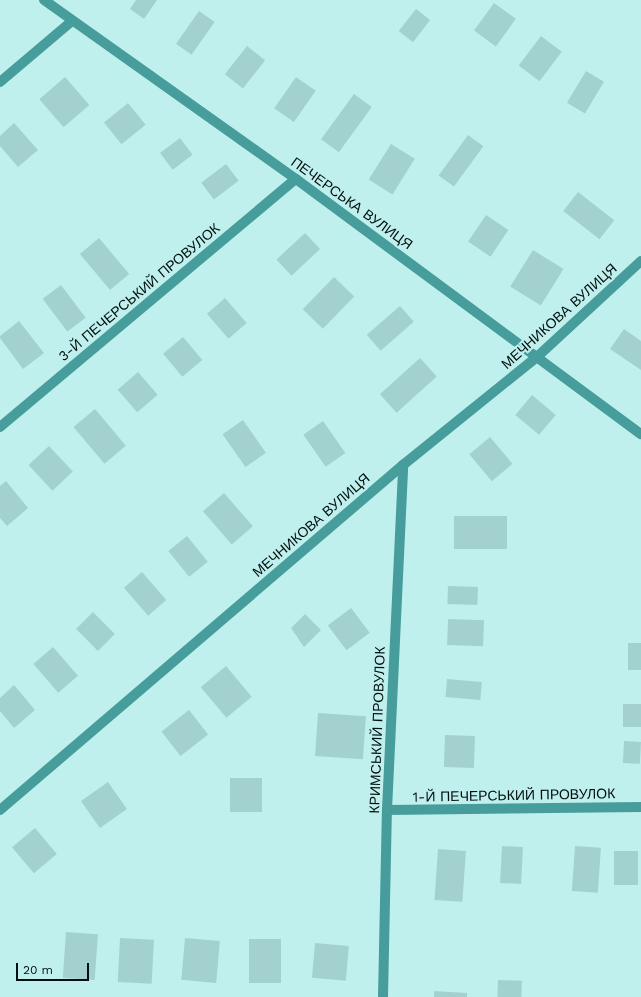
<!DOCTYPE html>
<meta charset="utf-8">
<style>
body{margin:0}
#map{position:relative;width:641px;height:997px;overflow:hidden;background:#c0f0ee;font-family:"Work Sans",sans-serif}
div>[style]{position:absolute}
.building>*{inset:0;background:#a3d1cf;transform-origin:0 0}
.street>*{height:10px;margin:-5px;padding:0 5px;transform-origin:5px;border-radius:5px;background:#469d9b}
span{translate:-50% -50%;white-space:nowrap;text-align:center;line-height:1.15;-webkit-text-stroke:4px #c0f0ee;paint-order:stroke}
.street-label{font-size:14px;color:#010f0e}
.scale{position:absolute;left:16px;top:963px;width:73px;height:18px;box-sizing:border-box;border:2px solid #010f0e;border-top:0;padding-left:5px;font-size:12px;line-height:14px;white-space:nowrap;color:#010f0e;-webkit-text-stroke:3px #c0f0ee;paint-order:stroke}
</style>
<div id="map">
<div class="building">
<div style="clip-path:polygon(136px 0,157px 0,144px 19px,130px 9px)"></div>
<div style="left:494px;top:3px;width:27px;height:34px;rotate:36deg"></div>
<div style="left:416px;top:9px;width:18px;height:28px;rotate:38deg"></div>
<div style="left:199px;top:11px;width:19px;height:40px;rotate:35deg"></div>
<div style="left:541px;top:36px;width:26px;height:37px;rotate:37deg"></div>
<div style="left:247px;top:46px;width:23px;height:36px;rotate:38deg"></div>
<div style="left:586px;top:71px;width:21px;height:37px;rotate:31deg"></div>
<div style="left:65px;top:77px;width:37px;height:34px;rotate:49deg"></div>
<div style="left:296px;top:77px;width:24px;height:38px;rotate:35deg"></div>
<div style="left:354px;top:94px;width:22px;height:56px;rotate:36deg"></div>
<div style="left:128px;top:103px;width:28px;height:31px;rotate:51deg"></div>
<div style="clip-path:polygon(14px 123px,38px 150px,18px 167px,0 146px,0 136px)"></div>
<div style="left:468px;top:135px;width:19px;height:50px;rotate:36deg"></div>
<div style="left:180px;top:138px;width:21px;height:25px;rotate:53deg"></div>
<div style="left:391px;top:144px;width:28px;height:42px;rotate:32deg"></div>
<div style="left:226px;top:164px;width:21px;height:31px;rotate:53deg"></div>
<div style="left:578px;top:192px;width:46px;height:24px;rotate:38deg"></div>
<div style="left:486px;top:215px;width:27px;height:32px;rotate:34deg"></div>
<div style="left:305px;top:233px;width:22px;height:39px;rotate:47deg"></div>
<div style="left:99px;top:238px;width:47px;height:25px;rotate:50deg"></div>
<div style="left:533px;top:250px;width:36px;height:43px;rotate:32deg"></div>
<div style="left:334px;top:277px;width:28px;height:45px;rotate:44deg"></div>
<div style="left:61px;top:285px;width:41px;height:23px;rotate:53deg"></div>
<div style="left:225px;top:298px;width:33px;height:24px;rotate:49deg"></div>
<div style="left:400px;top:306px;width:21px;height:44px;rotate:49deg"></div>
<div style="clip-path:polygon(19px 321px,44px 353px,23px 369px,0 338px,0 336px)"></div>
<div style="clip-path:polygon(624px 329px,641px 341px,641px 370px,610px 349px)"></div>
<div style="left:183px;top:337px;width:30px;height:26px;rotate:50deg"></div>
<div style="left:420px;top:358px;width:25px;height:54px;rotate:48deg"></div>
<div style="left:138px;top:372px;width:30px;height:27px;rotate:49deg"></div>
<div style="left:532px;top:395px;width:31px;height:26px;rotate:40deg"></div>
<div style="left:95px;top:409px;width:48px;height:28px;rotate:50deg"></div>
<div style="left:243px;top:420px;width:40px;height:25px;rotate:55deg"></div>
<div style="left:323px;top:421px;width:39px;height:24px;rotate:55deg"></div>
<div style="left:490px;top:437px;width:35px;height:27px;rotate:50deg"></div>
<div style="left:49px;top:446px;width:35px;height:28px;rotate:47deg"></div>
<div style="clip-path:polygon(6px 481px,28px 508px,7px 526px,0 518px,0 486px)"></div>
<div style="left:224px;top:493px;width:44px;height:28px;rotate:49deg"></div>
<div style="left:507px;top:516px;width:33px;height:53px;rotate:90deg"></div>
<div style="left:187px;top:536px;width:33px;height:24px;rotate:51deg"></div>
<div style="left:142px;top:572px;width:37px;height:24px;rotate:49deg"></div>
<div style="left:448px;top:586px;width:30px;height:18px;rotate:2deg"></div>
<div style="left:351px;top:608px;width:31px;height:29px;rotate:53deg"></div>
<div style="left:93px;top:612px;width:31px;height:24px;rotate:45deg"></div>
<div style="clip-path:polygon(305px 614px,321px 630px,304px 647px,291px 628px)"></div>
<div style="left:448px;top:619px;width:36px;height:26px;rotate:2deg"></div>
<div style="left:628px;top:643px;width:13px;height:27px"></div>
<div style="left:53px;top:647px;width:38px;height:26px;rotate:49deg"></div>
<div style="left:226px;top:666px;width:40px;height:33px;rotate:50deg"></div>
<div style="left:447px;top:679px;width:35px;height:18px;rotate:5deg"></div>
<div style="clip-path:polygon(14px 685px,35px 710px,14px 728px,0 711px,0 698px)"></div>
<div style="left:623px;top:704px;width:18px;height:23px"></div>
<div style="left:189px;top:710px;width:31px;height:35px;rotate:52deg"></div>
<div style="left:318px;top:713px;width:48px;height:43px;rotate:4deg"></div>
<div style="left:445px;top:735px;width:30px;height:32px;rotate:2deg"></div>
<div style="left:624px;top:741px;width:17px;height:22px;rotate:3deg"></div>
<div style="left:230px;top:778px;width:32px;height:34px"></div>
<div style="left:108px;top:782px;width:33px;height:33px;rotate:55deg"></div>
<div style="left:35px;top:828px;width:34px;height:30px;rotate:50deg"></div>
<div style="left:502px;top:846px;width:21px;height:37px;rotate:3deg"></div>
<div style="left:575px;top:846px;width:26px;height:45px;rotate:4deg"></div>
<div style="left:438px;top:849px;width:28px;height:51px;rotate:4deg"></div>
<div style="left:638px;top:851px;width:34px;height:24px;rotate:90deg"></div>
<div style="left:66px;top:932px;width:32px;height:46px;rotate:4deg"></div>
<div style="left:120px;top:938px;width:34px;height:44px;rotate:3deg"></div>
<div style="left:185px;top:938px;width:35px;height:42px;rotate:5deg"></div>
<div style="left:249px;top:939px;width:32px;height:44px"></div>
<div style="left:315px;top:943px;width:34px;height:35px;rotate:5deg"></div>
<div style="left:498px;top:980px;width:24px;height:17px;rotate:2deg"></div>
<div style="clip-path:polygon(434px 991px,467px 993px,467px 997px,434px 997px)"></div>
</div>
<div class="street">
<div style="left:44px;top:0;width:309px;rotate:35.4deg"></div>
<div style="left:296px;top:179px;width:429px;rotate:36.5deg"></div>
<div style="left:0;top:82px;width:94px;rotate:-40.3deg"></div>
<div style="left:0;top:427px;width:386px;rotate:-40deg"></div>
<div style="left:0;top:810px;width:531px;rotate:-40.57deg"></div>
<div style="left:403px;top:465px;width:174px;rotate:-38.9deg"></div>
<div style="left:538px;top:356px;width:140px;rotate:-42.7deg"></div>
<div style="left:387px;top:810px;width:254px;rotate:-0.7deg"></div>
<div style="left:383px;top:997px;width:187px;rotate:-88.8deg"></div>
<div style="left:387px;top:810px;width:345px;rotate:-87.3deg"></div>
</div>
<div class="street-label">
<span style="left:352px;top:203px;rotate:36deg">ПЕЧЕРСЬКА ВУЛИЦЯ</span>
<span style="left:139px;top:292px;rotate:-40deg">3-Й ПЕЧЕРСЬКИЙ ПРОВУЛОК</span>
<span style="left:559px;top:316px;rotate:-42deg">МЕЧНИКОВА ВУЛИЦЯ</span>
<span style="left:311px;top:525px;rotate:-41deg">МЕЧНИКОВА ВУЛИЦЯ</span>
<span style="left:377px;top:730px;rotate:-88deg">КРИМСЬКИЙ ПРОВУЛОК</span>
<span style="left:514px;top:795px;rotate:-1deg">1-Й ПЕЧЕРСЬКИЙ ПРОВУЛОК</span>
</div>
<div class="scale">20 m</div>
</div>
